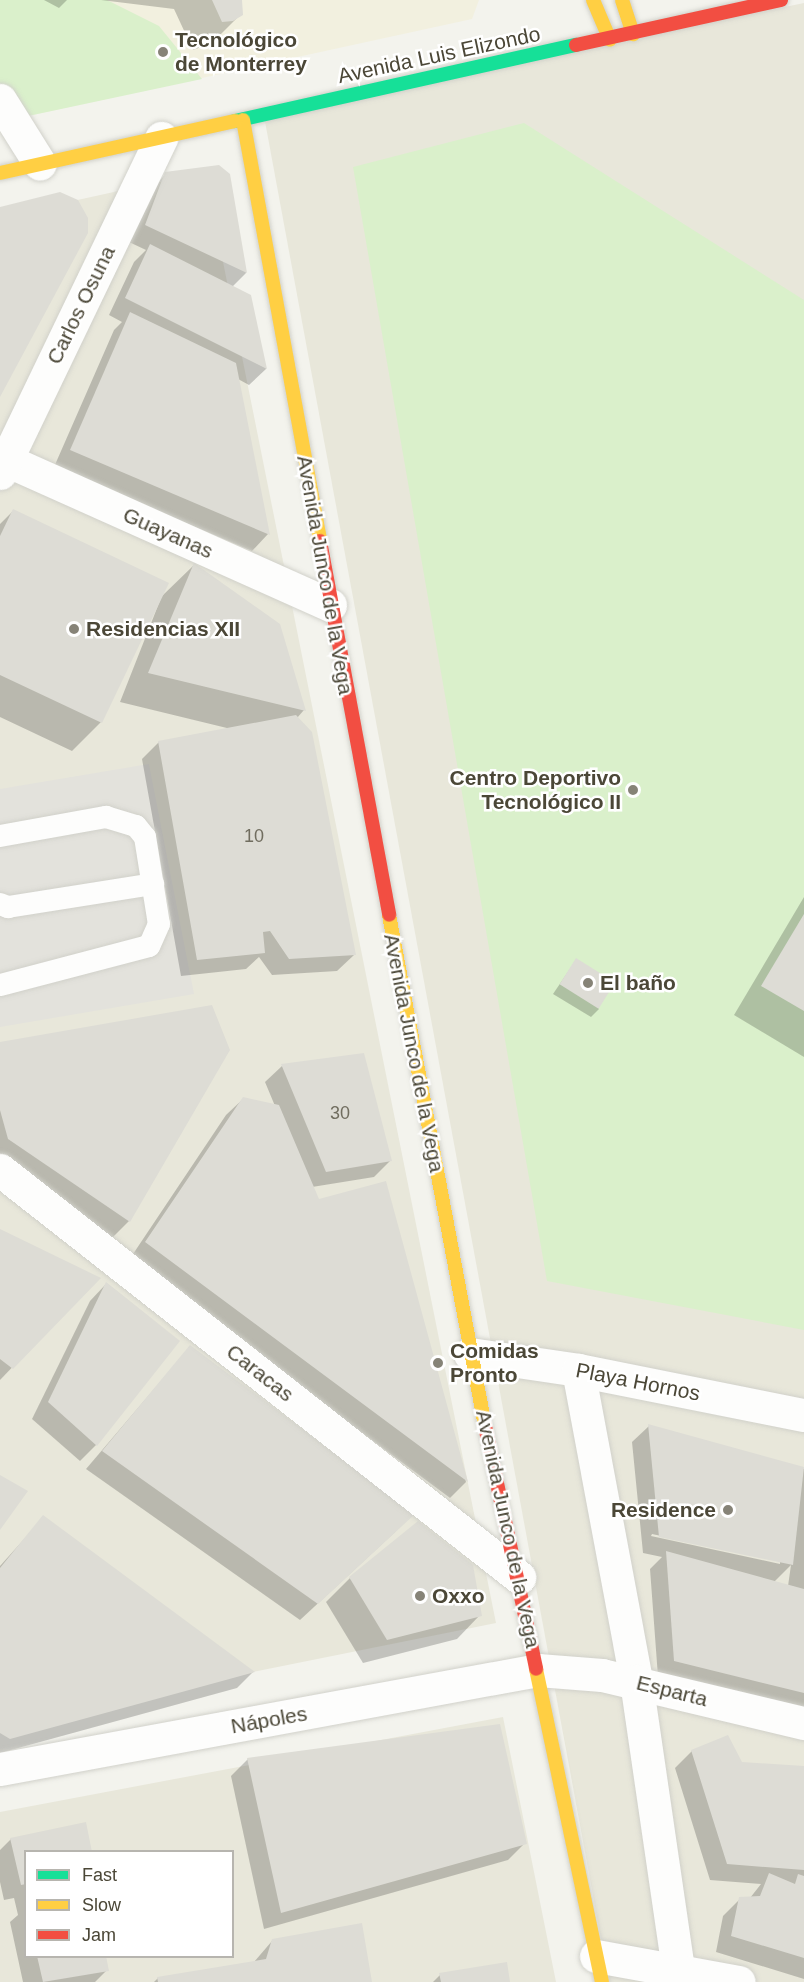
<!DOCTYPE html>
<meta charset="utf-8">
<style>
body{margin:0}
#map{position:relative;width:804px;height:1982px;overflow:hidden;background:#f3f3ed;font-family:Arial,sans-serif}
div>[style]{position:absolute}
.residential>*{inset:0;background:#e8e7da}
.education>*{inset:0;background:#f2f0df}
.green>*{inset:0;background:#daf0cb}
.parking>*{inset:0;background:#e3e2dc}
.shadow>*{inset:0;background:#0003}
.building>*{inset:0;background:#dddcd5;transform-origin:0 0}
.roads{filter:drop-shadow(0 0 2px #d1d1ca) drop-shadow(0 0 2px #d1d1ca)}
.lane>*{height:22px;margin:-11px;padding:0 11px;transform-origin:11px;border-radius:11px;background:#fdfdfc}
.street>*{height:33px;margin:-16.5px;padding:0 16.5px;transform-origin:16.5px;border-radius:16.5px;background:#fdfdfc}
.fast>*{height:14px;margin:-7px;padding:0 7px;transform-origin:7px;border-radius:7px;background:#16e098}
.slow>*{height:14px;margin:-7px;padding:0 7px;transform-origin:7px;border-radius:7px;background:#ffcf43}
.jam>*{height:14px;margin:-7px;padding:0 7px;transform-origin:7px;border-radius:7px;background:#f24e42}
.dots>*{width:16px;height:16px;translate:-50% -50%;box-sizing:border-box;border:3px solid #fff;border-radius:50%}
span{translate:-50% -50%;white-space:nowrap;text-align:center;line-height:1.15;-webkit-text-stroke:5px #fff;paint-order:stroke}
.number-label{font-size:18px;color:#706d5f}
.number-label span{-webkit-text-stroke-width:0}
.poi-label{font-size:21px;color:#4b4737;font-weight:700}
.left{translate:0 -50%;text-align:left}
.right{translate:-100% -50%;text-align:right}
.street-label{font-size:21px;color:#4b4737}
.legend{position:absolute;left:24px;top:1850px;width:210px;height:108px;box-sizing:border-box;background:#fff;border:2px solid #b7b5af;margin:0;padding:8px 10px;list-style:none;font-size:18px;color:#4b4737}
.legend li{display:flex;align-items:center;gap:12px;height:30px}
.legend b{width:30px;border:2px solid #b7b5af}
</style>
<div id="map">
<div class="residential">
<div style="clip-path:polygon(804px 3px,804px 1982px,609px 1982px,264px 116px)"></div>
<div style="clip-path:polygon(205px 172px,496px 1623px,0 1723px,0 217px)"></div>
<div style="clip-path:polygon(evenodd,503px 1717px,556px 1982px,0 1982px,0 1812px,503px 1717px,26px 1852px,232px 1852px,232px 1956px,26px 1956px,26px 1852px)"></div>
</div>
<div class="education">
<div style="clip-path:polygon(0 0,479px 0,472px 19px,0 122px)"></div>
</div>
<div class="green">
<div style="clip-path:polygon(0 0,107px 0,159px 26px,202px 79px,0 122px)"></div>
<div style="clip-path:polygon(524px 123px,804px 300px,804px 1330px,547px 1281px,353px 167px)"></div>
</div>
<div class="parking">
<div style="clip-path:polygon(149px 764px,194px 994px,0 1027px,0 789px)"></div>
</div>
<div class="shadow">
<div style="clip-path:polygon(44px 0,67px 0,59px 8px)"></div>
<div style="clip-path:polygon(101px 0,240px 0,241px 14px,212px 43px,193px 50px,174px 9px)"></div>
<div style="clip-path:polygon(166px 174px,229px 175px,246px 273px,232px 287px,250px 296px,266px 369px,249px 385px,238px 379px,268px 534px,252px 551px,54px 467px,114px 330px,122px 322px,109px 315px,134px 262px,146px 250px,129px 242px,149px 191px)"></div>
<div style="clip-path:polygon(13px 511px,161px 597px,194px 565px,304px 710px,297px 718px,354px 955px,337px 971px,272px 975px,259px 957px,246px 969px,181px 976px,142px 759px,159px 742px,231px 729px,120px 702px,161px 598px,101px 722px,72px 751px,0 717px,0 524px)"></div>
<div style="clip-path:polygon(804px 897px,804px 1057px,734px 1015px)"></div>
<div style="clip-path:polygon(576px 960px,599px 1009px,591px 1017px,553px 994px)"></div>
<div style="clip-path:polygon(0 1043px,229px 1050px,129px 1221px,112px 1238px,0 1161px)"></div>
<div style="clip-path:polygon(363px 1054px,390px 1161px,374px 1177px,312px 1187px,318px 1201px,385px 1182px,466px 1482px,450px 1498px,129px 1260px,226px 1115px,243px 1099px,275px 1106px,265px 1082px,282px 1066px)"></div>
<div style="clip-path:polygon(0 1230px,98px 1278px,0 1380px)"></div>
<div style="clip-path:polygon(106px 1284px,96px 1445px,80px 1461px,32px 1419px,90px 1301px)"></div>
<div style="clip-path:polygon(190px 1347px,396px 1531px,300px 1620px,86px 1469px)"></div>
<div style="clip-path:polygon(evenodd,649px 1426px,804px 1469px,804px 1714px,658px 1677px,650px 1569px,662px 1557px,643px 1553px,632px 1442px,649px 1426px,652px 1534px,780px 1561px,780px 1564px,651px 1536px,652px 1534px,649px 1426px,791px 1565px,788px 1586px,774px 1582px,791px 1565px)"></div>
<div style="clip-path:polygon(44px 1517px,253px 1672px,237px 1688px,0 1753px,0 1566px)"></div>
<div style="clip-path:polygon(350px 1578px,480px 1615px,457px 1639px,363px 1663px,326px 1602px)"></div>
<div style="clip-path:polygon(692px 1751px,741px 1764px,804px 1768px,804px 1979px,716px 1952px,723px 1916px,740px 1899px,750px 1898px,761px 1884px,710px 1880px,675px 1768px)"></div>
<div style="clip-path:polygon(248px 1759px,525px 1843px,508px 1860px,264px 1929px,231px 1776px)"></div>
<div style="clip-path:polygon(11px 1839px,26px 1852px,26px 1956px,105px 1956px,107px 1970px,95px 1982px,23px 1982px,10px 1922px,18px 1915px,14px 1898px,4px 1900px,0 1882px,0 1850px)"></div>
<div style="clip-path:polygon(272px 1941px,371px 1982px,154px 1982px,158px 1978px,254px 1962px)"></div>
<div style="clip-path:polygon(440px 1975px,508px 1982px,433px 1982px)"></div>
</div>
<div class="building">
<div style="clip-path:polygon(212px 0,242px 0,243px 15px,233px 21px,222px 22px)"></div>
<div style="clip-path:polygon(219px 165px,230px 174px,247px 273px,145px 225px,165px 172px)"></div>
<div style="clip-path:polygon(60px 192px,78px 200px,88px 218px,88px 233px,0 397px,0 207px)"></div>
<div style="clip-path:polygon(150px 244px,251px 295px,267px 369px,125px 298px)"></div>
<div style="clip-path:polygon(130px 312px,236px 363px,270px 535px,70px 450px)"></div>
<div style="clip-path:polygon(13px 509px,169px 583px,102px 723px,0 675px,0 536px)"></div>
<div style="clip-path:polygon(194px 563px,280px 624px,306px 711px,148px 673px)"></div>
<div style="clip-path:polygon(296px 715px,312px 732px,356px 955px,289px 959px,270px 931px,263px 932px,265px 953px,197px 960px,158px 741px)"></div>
<div style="clip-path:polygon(804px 914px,804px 1011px,761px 986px)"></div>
<div style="left:576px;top:958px;width:46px;height:31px;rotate:32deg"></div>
<div style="clip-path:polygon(212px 1005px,230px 1050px,130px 1222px,8px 1139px,0 1110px,0 1042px)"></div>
<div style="clip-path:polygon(364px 1053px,392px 1161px,326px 1172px,281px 1064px)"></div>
<div style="clip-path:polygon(243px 1097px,279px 1105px,319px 1199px,386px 1181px,468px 1482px,145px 1242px)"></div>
<div style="clip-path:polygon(0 1229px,101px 1278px,13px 1369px,0 1359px)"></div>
<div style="clip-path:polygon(106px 1282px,180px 1341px,97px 1446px,48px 1402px)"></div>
<div style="clip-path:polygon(190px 1345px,415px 1514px,318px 1604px,102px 1451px)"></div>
<div style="clip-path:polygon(648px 1424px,804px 1467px,793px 1565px,659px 1537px)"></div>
<div style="clip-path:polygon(0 1475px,28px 1491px,0 1530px)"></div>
<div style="clip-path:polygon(43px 1515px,255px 1672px,10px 1739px,0 1733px,0 1568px)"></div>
<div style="clip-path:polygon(418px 1521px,473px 1565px,482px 1616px,387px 1640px,349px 1577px)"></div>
<div style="clip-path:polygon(666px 1551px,804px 1589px,804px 1693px,674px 1661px)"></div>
<div style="clip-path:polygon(500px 1724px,527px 1844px,281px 1913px,247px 1758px)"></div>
<div style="clip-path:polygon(728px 1735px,742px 1762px,804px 1766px,804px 1870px,727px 1864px,691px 1750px)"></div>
<div style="clip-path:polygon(86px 1822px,92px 1852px,26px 1852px,26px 1884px,21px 1885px,10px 1838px)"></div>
<div style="clip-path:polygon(769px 1873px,795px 1884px,798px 1874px,804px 1876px,804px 1958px,731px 1936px,739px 1897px,760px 1896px)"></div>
<div style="clip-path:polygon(362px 1923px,372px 1982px,158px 1982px,157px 1977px,266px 1959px,272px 1939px)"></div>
<div style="clip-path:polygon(37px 1956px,106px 1956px,109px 1971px,43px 1982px)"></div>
<div style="clip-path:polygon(507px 1962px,510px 1982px,441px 1982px,439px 1973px)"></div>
</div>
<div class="roads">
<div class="lane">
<div style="left:0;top:836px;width:108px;rotate:-10.2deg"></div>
<div style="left:106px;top:817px;width:31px;rotate:17deg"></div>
<div style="left:136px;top:826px;width:14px;rotate:51deg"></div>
<div style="left:145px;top:837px;width:88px;rotate:80.9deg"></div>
<div style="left:159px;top:924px;width:24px;rotate:114deg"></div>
<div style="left:149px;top:946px;width:154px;rotate:165.3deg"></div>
<div style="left:0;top:904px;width:9px;rotate:21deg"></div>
<div style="left:8px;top:907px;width:147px;rotate:-9deg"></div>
</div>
<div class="street">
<div style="left:0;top:100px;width:75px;rotate:58deg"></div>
<div style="left:6px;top:460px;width:355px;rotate:24.1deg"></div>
<div style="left:0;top:473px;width:372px;rotate:-64.3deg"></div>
<div style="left:0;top:1170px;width:660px;rotate:38.1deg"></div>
<div style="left:470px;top:1354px;width:109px;rotate:8.4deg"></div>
<div style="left:578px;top:1370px;width:230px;rotate:11.3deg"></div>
<div style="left:578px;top:1370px;width:316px;rotate:79.4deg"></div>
<div style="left:636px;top:1681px;width:291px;rotate:81.7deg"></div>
<div style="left:0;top:1769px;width:547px;rotate:-10.43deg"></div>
<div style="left:538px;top:1670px;width:64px;rotate:4.5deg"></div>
<div style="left:602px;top:1675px;width:208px;rotate:13.4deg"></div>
<div style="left:596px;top:1956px;width:145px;rotate:10.3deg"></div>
</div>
<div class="fast">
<div style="left:235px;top:121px;width:349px;rotate:-12.6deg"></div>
</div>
<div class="slow">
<div style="left:593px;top:0;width:43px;rotate:67deg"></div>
<div style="left:622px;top:0;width:36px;rotate:72deg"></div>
<div style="left:243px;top:120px;width:428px;rotate:79.6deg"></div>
<div style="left:0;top:173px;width:241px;rotate:-12.5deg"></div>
<div style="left:389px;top:915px;width:520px;rotate:79.36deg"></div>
<div style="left:536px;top:1669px;width:320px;rotate:78.1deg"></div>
</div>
<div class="jam">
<div style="left:576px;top:45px;width:210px;rotate:-12.4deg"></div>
<div style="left:320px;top:541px;width:380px;rotate:79.5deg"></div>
<div style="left:485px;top:1426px;width:248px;rotate:78.1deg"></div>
</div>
</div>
<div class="dots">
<div style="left:163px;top:52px;background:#868377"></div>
<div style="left:74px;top:629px;background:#868377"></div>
<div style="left:633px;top:790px;background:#868377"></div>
<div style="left:588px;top:983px;background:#868377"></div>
<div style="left:438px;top:1363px;background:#868377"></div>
<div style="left:728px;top:1510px;background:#868377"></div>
<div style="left:420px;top:1596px;background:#868377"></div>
</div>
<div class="number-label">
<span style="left:254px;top:836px">10</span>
<span style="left:340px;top:1113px">30</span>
</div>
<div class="poi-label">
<span class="left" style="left:175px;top:52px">Tecnológico<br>de Monterrey</span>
<span class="left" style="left:86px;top:629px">Residencias XII</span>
<span class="right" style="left:621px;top:790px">Centro Deportivo<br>Tecnológico II</span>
<span class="left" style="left:600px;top:983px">El baño</span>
<span class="left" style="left:450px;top:1363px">Comidas<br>Pronto</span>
<span class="right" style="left:716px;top:1510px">Residence</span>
<span class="left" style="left:432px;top:1596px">Oxxo</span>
</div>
<div class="street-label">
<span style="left:439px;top:55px;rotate:-12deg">Avenida Luis Elizondo</span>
<span style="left:81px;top:305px;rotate:-64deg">Carlos Osuna</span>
<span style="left:168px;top:533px;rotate:24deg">Guayanas</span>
<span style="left:325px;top:575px;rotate:80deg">Avenida Junco de la Vega</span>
<span style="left:414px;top:1053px;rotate:79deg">Avenida Junco de la Vega</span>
<span style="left:260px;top:1373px;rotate:38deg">Caracas</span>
<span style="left:638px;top:1382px;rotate:11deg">Playa Hornos</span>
<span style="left:508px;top:1529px;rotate:78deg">Avenida Junco de la Vega</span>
<span style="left:672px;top:1691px;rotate:14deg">Esparta</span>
<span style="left:269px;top:1720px;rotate:-10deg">Nápoles</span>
</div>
<ul class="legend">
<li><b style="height:8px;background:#16e098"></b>Fast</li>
<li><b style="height:8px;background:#ffcf43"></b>Slow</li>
<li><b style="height:8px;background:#f24e42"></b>Jam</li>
</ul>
</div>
